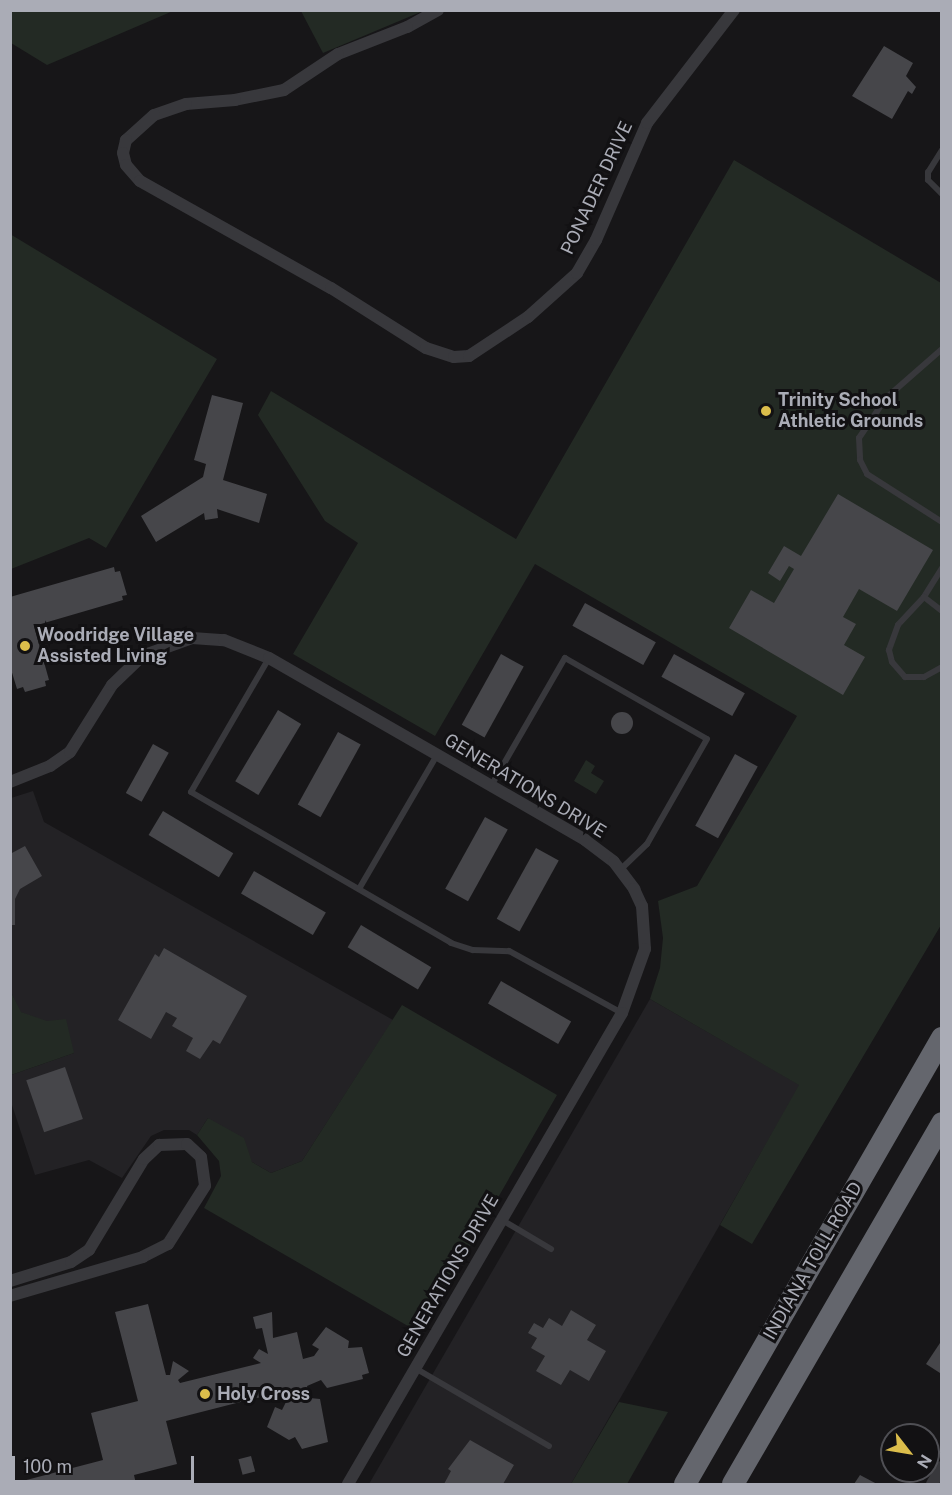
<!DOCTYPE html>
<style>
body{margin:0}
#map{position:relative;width:952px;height:1495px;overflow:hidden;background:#171618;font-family:"Public Sans",sans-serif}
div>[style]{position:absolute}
.built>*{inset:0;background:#232225}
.green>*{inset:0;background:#232a24}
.building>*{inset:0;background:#46464a;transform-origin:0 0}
.round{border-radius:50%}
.lane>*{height:6px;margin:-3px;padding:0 3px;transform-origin:3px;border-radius:3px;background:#38383c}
.street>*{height:12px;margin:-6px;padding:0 6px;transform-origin:6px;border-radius:6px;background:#38383c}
.highway>*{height:22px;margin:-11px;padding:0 11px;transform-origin:11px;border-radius:11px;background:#64666d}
.dots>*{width:16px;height:16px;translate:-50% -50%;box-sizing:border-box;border:3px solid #121113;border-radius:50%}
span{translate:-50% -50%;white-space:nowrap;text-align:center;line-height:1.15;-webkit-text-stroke:6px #121113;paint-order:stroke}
.street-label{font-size:18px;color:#aaacb6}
.poi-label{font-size:18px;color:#aaacb6;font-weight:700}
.left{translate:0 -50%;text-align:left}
.frame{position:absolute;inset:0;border:12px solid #aaacb6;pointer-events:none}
.north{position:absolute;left:880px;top:1423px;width:60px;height:60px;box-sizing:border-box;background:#121113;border:2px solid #4f4f54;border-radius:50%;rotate:121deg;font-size:16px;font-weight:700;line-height:24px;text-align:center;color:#aaacb6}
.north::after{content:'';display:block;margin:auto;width:21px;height:27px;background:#dbbd4b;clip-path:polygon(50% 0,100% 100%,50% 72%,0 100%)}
.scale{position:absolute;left:12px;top:1456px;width:182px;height:27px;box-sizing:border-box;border:3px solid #aaacb6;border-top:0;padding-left:8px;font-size:18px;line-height:21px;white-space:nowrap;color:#aaacb6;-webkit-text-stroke:4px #121113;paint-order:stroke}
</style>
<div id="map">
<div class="built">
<div style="clip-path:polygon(33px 791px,44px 822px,393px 1020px,302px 1161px,271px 1173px,252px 1162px,208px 1118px,197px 1135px,189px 1130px,164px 1130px,151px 1136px,122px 1178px,89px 1160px,35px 1175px,11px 1102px,11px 1075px,74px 1053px,47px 1022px,20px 1012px,11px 992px,11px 798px)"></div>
<div style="clip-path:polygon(650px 999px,800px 1085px,571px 1484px,369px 1484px)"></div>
</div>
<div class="green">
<div style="clip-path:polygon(10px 11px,11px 10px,173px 11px,47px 65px,11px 43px)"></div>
<div style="clip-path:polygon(301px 11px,423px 11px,323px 53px)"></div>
<div style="clip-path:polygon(734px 160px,941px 283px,941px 925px,752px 1244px,720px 1225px,799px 1085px,650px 999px,660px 968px,663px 938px,658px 901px,697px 886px,797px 716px,535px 564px,435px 736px,293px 654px,358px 543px,325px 521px,258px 415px,271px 391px,516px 539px)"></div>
<div style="clip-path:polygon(10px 234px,217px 359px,106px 548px,89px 538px,11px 569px)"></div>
<div style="clip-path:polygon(586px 760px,595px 766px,591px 773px,604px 781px,596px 794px,574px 781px)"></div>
<div style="clip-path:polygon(11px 992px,21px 1012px,47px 1021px,66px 1019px,74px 1053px,11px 1075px)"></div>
<div style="clip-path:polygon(402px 1005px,557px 1095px,420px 1333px,204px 1208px,221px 1176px,219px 1161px,197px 1135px,208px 1118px,244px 1138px,252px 1162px,271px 1173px,302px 1161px)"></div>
<div style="clip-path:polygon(619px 1402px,668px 1412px,627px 1484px,571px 1484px)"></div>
</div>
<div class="building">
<div style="clip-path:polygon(884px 46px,913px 63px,906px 76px,916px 87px,912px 94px,908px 91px,892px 119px,852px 96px)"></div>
<div style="clip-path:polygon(212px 395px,243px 403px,223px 480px,267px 494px,259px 523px,217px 509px,218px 518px,205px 520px,204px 513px,156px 542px,141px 516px,203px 477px,206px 464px,194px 460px)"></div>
<div style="clip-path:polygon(838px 494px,933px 550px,897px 611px,859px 589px,843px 617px,856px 624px,844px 645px,865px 657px,843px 695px,729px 628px,751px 590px,774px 603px,794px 569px,789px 566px,780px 581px,768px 573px,784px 546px,801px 556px)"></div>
<div style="clip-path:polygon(114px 567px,115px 572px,120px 571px,127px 595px,122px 596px,123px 600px,34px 626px,49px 680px,45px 681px,46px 686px,25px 692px,23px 687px,17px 689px,10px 666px,10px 597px)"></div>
<div style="left:585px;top:603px;width:81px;height:26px;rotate:29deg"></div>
<div style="left:501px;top:654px;width:26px;height:81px;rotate:29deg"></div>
<div style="left:674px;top:654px;width:81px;height:26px;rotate:29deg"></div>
<div style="left:278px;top:710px;width:27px;height:83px;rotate:31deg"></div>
<div class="round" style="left:611px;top:712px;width:22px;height:22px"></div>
<div style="left:338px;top:732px;width:26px;height:83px;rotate:29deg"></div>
<div style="left:153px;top:744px;width:18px;height:56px;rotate:29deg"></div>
<div style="left:735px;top:754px;width:26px;height:82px;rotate:29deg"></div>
<div style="left:163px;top:811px;width:82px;height:28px;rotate:31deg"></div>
<div style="left:485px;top:817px;width:26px;height:82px;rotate:29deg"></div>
<div style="clip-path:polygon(25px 846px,42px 876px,20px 889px,15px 899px,15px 925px,10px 925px,10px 854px)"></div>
<div style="left:536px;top:848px;width:26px;height:81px;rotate:29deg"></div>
<div style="left:254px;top:871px;width:83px;height:26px;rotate:30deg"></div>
<div style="left:361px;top:925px;width:82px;height:26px;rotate:31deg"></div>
<div style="clip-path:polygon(164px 948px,247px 996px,220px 1044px,213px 1040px,200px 1059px,186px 1051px,193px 1038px,172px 1026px,177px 1018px,166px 1012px,151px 1039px,118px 1020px,155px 954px,159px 957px)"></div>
<div style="left:501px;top:981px;width:81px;height:26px;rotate:30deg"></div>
<div style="left:65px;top:1067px;width:55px;height:41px;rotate:71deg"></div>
<div style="clip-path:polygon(148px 1304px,166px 1375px,170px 1375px,173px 1361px,189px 1371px,178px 1380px,180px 1383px,261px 1363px,253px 1358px,259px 1349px,268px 1354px,262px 1328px,256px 1329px,253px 1317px,272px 1312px,273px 1338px,297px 1332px,303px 1359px,314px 1356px,319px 1349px,312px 1345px,326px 1327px,349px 1341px,348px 1348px,362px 1347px,369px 1373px,362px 1375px,363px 1379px,327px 1388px,321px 1380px,307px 1386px,310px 1398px,320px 1399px,328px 1442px,302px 1449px,295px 1437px,289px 1440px,267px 1427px,275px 1407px,282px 1410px,286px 1402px,284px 1391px,166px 1421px,177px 1464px,134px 1475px,136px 1484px,11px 1484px,103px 1460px,91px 1413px,138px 1401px,115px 1312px)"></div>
<div style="clip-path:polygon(571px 1310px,596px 1325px,587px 1340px,606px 1351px,589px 1381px,570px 1370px,561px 1385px,536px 1371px,545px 1356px,531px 1348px,537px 1338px,528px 1333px,534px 1323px,543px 1328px,549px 1318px,562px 1326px)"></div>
<div style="clip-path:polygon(942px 1340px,942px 1370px,940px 1373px,926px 1364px)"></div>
<div style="clip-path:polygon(470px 1440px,514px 1465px,503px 1484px,444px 1484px,451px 1471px,448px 1469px)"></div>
<div style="clip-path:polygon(892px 1452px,892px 1464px,886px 1461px)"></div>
<div style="left:251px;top:1456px;width:16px;height:13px;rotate:75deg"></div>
<div style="clip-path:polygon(860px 1475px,877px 1484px,854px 1484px)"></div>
</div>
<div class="lane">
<div style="left:942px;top:150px;width:26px;rotate:122deg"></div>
<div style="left:928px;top:172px;width:8px;rotate:90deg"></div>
<div style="left:928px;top:180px;width:20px;rotate:45deg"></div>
<div style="left:942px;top:349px;width:74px;rotate:138.8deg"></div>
<div style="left:886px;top:398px;width:48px;rotate:124deg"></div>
<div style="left:859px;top:438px;width:22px;rotate:87deg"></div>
<div style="left:860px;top:460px;width:16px;rotate:63deg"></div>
<div style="left:867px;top:474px;width:89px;rotate:32.6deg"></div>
<div style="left:942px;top:568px;width:34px;rotate:122deg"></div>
<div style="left:924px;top:597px;width:38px;rotate:133deg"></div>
<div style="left:898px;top:625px;width:27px;rotate:110deg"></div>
<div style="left:889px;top:650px;width:12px;rotate:76deg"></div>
<div style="left:892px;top:662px;width:20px;rotate:49deg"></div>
<div style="left:905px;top:677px;width:19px"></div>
<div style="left:924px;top:677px;width:21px;rotate:-29deg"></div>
<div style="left:924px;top:597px;width:23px;rotate:38deg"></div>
<div style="left:269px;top:658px;width:155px;rotate:120.2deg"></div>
<div style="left:191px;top:792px;width:301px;rotate:30.1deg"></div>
<div style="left:451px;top:943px;width:23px;rotate:18deg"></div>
<div style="left:473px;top:950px;width:36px;rotate:2deg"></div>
<div style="left:509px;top:951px;width:129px;rotate:28.8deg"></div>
<div style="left:491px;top:786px;width:148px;rotate:-60deg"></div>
<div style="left:565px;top:658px;width:163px;rotate:29.7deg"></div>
<div style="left:707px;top:739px;width:121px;rotate:119.7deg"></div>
<div style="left:647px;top:844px;width:36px;rotate:136deg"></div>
<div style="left:359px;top:889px;width:155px;rotate:-59.8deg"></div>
<div style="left:502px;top:1220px;width:57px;rotate:30.6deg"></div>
<div style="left:415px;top:1368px;width:155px;rotate:30.2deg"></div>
</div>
<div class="street">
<div style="left:438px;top:10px;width:35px;rotate:151deg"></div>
<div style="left:407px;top:27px;width:74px;rotate:158.6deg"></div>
<div style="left:338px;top:54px;width:65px;rotate:146.3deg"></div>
<div style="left:284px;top:90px;width:50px;rotate:168.5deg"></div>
<div style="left:235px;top:100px;width:49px;rotate:175.3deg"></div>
<div style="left:186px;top:104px;width:34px;rotate:161deg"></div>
<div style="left:154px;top:115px;width:38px;rotate:138deg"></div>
<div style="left:126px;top:140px;width:13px;rotate:103deg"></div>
<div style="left:123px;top:153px;width:12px;rotate:76deg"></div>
<div style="left:126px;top:165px;width:21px;rotate:49deg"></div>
<div style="left:140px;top:181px;width:219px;rotate:29.3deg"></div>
<div style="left:331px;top:288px;width:112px;rotate:32.3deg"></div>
<div style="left:426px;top:348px;width:29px;rotate:18deg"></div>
<div style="left:454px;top:357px;width:15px;rotate:-4deg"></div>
<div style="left:469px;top:356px;width:71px;rotate:-33.5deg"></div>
<div style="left:528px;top:317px;width:66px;rotate:-41.9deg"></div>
<div style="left:577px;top:273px;width:38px;rotate:-60deg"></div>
<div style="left:596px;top:240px;width:128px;rotate:-66.4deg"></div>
<div style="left:647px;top:123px;width:143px;rotate:-52.4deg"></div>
<div style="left:10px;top:782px;width:43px;rotate:-21.8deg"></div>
<div style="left:50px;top:766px;width:24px;rotate:-35deg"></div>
<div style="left:70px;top:752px;width:79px;rotate:-57.9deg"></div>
<div style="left:112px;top:685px;width:42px;rotate:-44deg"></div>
<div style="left:142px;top:656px;width:53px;rotate:-19.8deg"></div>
<div style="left:192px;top:638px;width:32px;rotate:4deg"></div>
<div style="left:224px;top:640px;width:48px;rotate:21.8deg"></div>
<div style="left:269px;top:658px;width:365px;rotate:29.9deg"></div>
<div style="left:585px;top:840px;width:36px;rotate:37deg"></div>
<div style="left:614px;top:862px;width:34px;rotate:53deg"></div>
<div style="left:634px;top:889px;width:19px;rotate:65deg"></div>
<div style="left:642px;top:906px;width:43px;rotate:86deg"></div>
<div style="left:645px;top:949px;width:68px;rotate:109.8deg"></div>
<div style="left:622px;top:1013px;width:545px;rotate:120.19deg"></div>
<div style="left:10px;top:1281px;width:64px;rotate:-17.3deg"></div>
<div style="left:71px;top:1262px;width:22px;rotate:-34deg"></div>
<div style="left:89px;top:1250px;width:106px;rotate:-58.9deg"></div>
<div style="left:144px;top:1159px;width:21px;rotate:-43deg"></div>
<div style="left:159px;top:1145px;width:28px;rotate:-2deg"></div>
<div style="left:187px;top:1144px;width:19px;rotate:43deg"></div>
<div style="left:201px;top:1157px;width:29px;rotate:82deg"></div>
<div style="left:205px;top:1186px;width:69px;rotate:122.5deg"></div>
<div style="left:168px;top:1244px;width:28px;rotate:153deg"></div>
<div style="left:143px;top:1257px;width:139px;rotate:163.7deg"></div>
<div style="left:932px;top:1484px;width:20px;rotate:-60deg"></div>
</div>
<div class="highway">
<div style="left:685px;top:1484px;width:515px;rotate:-60.05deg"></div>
<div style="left:733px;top:1484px;width:417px;rotate:-59.9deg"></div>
</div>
<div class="dots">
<div style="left:766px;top:411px;background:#dbbd4b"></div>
<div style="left:25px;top:646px;background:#dbbd4b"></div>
<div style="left:205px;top:1394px;background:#dbbd4b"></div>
</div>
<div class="street-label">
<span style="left:597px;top:188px;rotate:-65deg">PONADER DRIVE</span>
<span style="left:525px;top:786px;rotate:31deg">GENERATIONS DRIVE</span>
<span style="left:813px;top:1261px;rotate:-60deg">INDIANA TOLL ROAD</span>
<span style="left:448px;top:1276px;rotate:-60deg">GENERATIONS DRIVE</span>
</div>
<div class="poi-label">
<span class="left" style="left:778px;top:411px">Trinity School<br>Athletic Grounds</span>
<span class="left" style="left:37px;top:646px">Woodridge Village<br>Assisted Living</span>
<span class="left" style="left:217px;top:1394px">Holy Cross</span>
</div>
<div class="frame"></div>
<div class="north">N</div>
<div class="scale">100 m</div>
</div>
